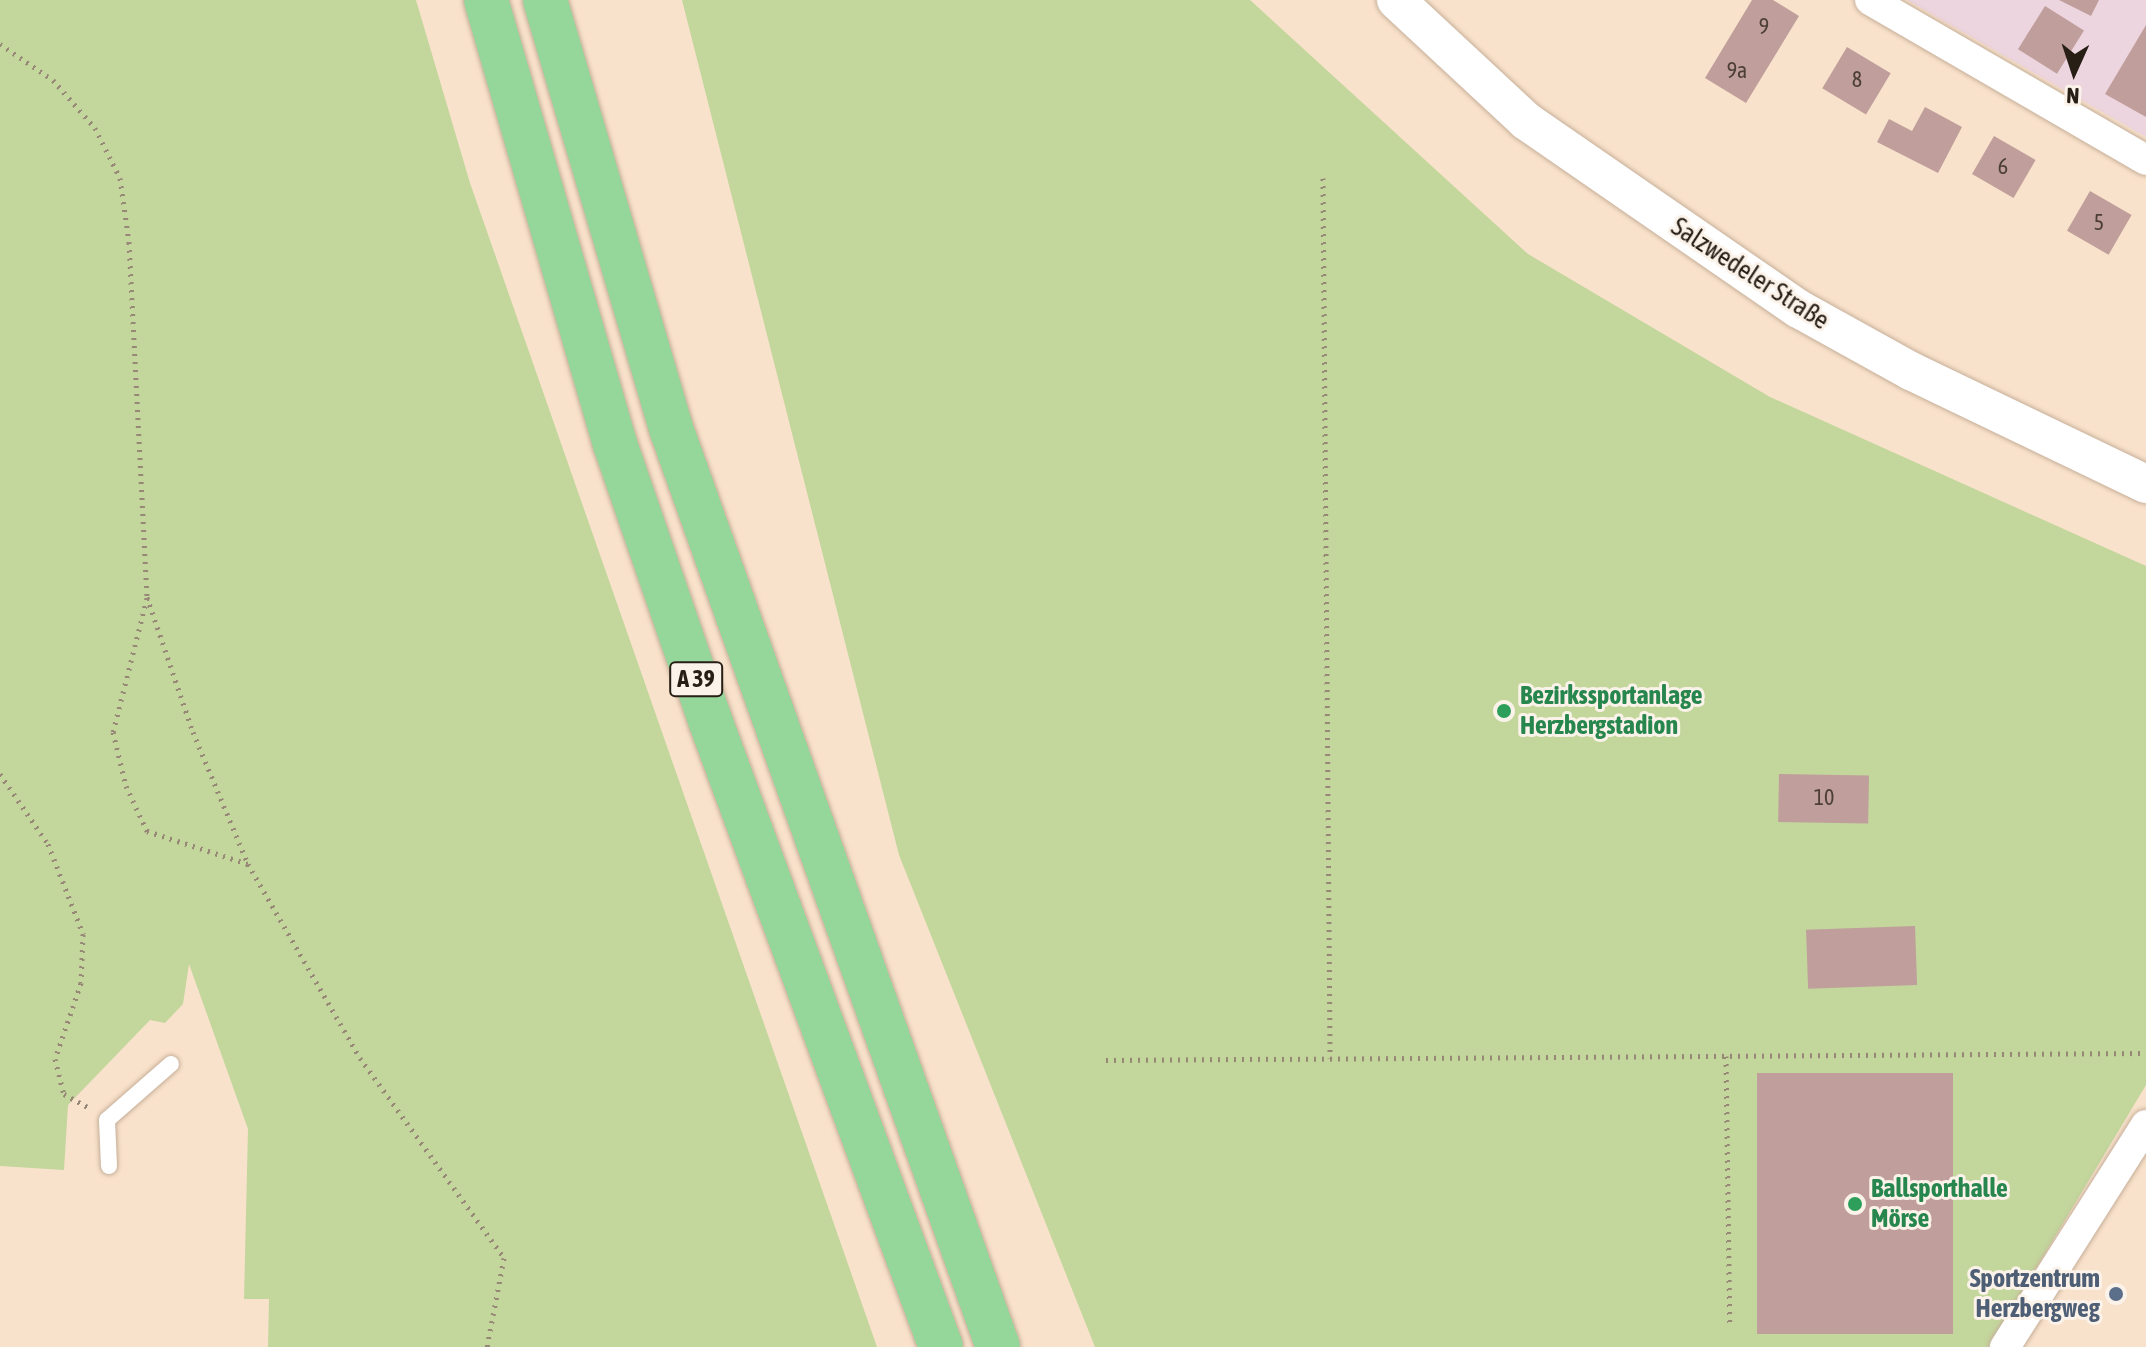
<!DOCTYPE html>
<meta charset="utf-8">
<style>
body{margin:0}
#map{position:relative;width:2146px;height:1347px;overflow:hidden;background:#f9e2cb;font-family:"Asap Condensed",sans-serif}
div>[style]{position:absolute}
.education>*{inset:0;background:#edd5df}
.green>*{inset:0;background:#c3d69c}
.building>*{inset:0;background:#bf9e9b;transform-origin:0 0}
.path>*{height:5px;margin-top:-2.5px;transform-origin:0;background:repeating-linear-gradient(90deg,#978777 0 2px,transparent 0 8px)}
.roads{filter:drop-shadow(0 0 2px #c6af9a) drop-shadow(0 0 2px #c6af9a)}
.service>*{height:16px;margin:-8px;padding:0 8px;transform-origin:8px;border-radius:8px;background:#fff}
.minor>*{height:30px;margin:-15px;padding:0 15px;transform-origin:15px;border-radius:15px;background:#fff}
.tertiary>*{height:38px;margin:-19px;padding:0 19px;transform-origin:19px;border-radius:19px;background:#fff}
.motorway>*{height:44px;margin:-22px;padding:0 22px;transform-origin:22px;border-radius:22px;background:#95d79a}
.dots>*{width:22px;height:22px;translate:-50% -50%;box-sizing:border-box;border:4px solid #fbf2e9;border-radius:50%}
span{translate:-50% -50%;white-space:nowrap;text-align:center;line-height:1.15;-webkit-text-stroke:6px #fbf2e9;paint-order:stroke}
.number-label{font-size:22px;color:#4d3f37}
.number-label span{-webkit-text-stroke-width:0}
.shield-label span{padding:2px 6px;background:#fbf2e9;border:2px solid;border-radius:6px;-webkit-text-stroke-width:0}
.shield-label{font-size:24px;color:#271f16;font-weight:700}
.street-label{font-size:26px;color:#271f16}
.leisure-label{font-size:26px;color:#27864d;font-weight:700}
.left{translate:0 -50%;text-align:left}
.service-label{font-size:26px;color:#4e5e75;font-weight:700}
.right{translate:-100% -50%;text-align:right}
.north{position:absolute;left:2034px;top:32px;width:80px;height:80px;-webkit-text-stroke:6px #fbf2e9;paint-order:stroke;rotate:183deg;font-size:22px;font-weight:700;line-height:32px;text-align:center;color:#271f16}
.north::after{content:'';display:block;margin:auto;width:28px;height:36px;background:#271f16;clip-path:polygon(50% 0,100% 100%,50% 72%,0 100%)}
</style>
<div id="map">
<div class="education">
<div style="clip-path:polygon(1907px 0,2146px 0,2146px 137px)"></div>
</div>
<div class="green">
<div style="clip-path:polygon(0 0,416px 0,470px 183px,877px 1347px,268px 1347px,269px 1299px,244px 1299px,248px 1129px,189px 964px,183px 1004px,165px 1023px,150px 1020px,68px 1105px,64px 1170px,0 1166px)"></div>
<div style="clip-path:polygon(682px 0,1250px 0,1528px 254px,1770px 397px,2146px 566px,2146px 1085px,1989px 1347px,1095px 1347px,899px 855px)"></div>
</div>
<div class="building">
<div style="clip-path:polygon(1752px 0,1773px 0,1799px 16px,1746px 103px,1705px 78px)"></div>
<div style="clip-path:polygon(2059px 0,2099px 0,2091px 16px)"></div>
<div style="left:2045px;top:6px;width:46px;height:51px;rotate:32deg"></div>
<div style="clip-path:polygon(2146px 25px,2146px 117px,2105px 94px)"></div>
<div style="left:1847px;top:47px;width:51px;height:48px;rotate:31deg"></div>
<div style="clip-path:polygon(1925px 107px,1962px 127px,1938px 173px,1877px 142px,1889px 119px,1912px 131px)"></div>
<div style="left:1994px;top:136px;width:48px;height:44px;rotate:30deg"></div>
<div style="left:2090px;top:191px;width:48px;height:46px;rotate:30deg"></div>
<div style="left:1779px;top:774px;width:90px;height:48px;rotate:1deg"></div>
<div style="left:1915px;top:926px;width:59px;height:109px;rotate:88deg"></div>
<div style="left:1757px;top:1073px;width:196px;height:261px"></div>
</div>
<div class="path">
<div style="left:0;top:44px;width:64px;rotate:34.2deg"></div>
<div style="left:53px;top:80px;width:64px;rotate:48.8deg"></div>
<div style="left:95px;top:128px;width:56px;rotate:63.4deg"></div>
<div style="left:120px;top:178px;width:65px;rotate:82deg"></div>
<div style="left:129px;top:242px;width:355px;rotate:87.1deg"></div>
<div style="left:147px;top:597px;width:143px;rotate:71.2deg"></div>
<div style="left:193px;top:732px;width:143px;rotate:67.4deg"></div>
<div style="left:248px;top:864px;width:224px;rotate:60deg"></div>
<div style="left:360px;top:1058px;width:246px;rotate:54.2deg"></div>
<div style="left:504px;top:1258px;width:91px;rotate:100.8deg"></div>
<div style="left:1323px;top:178px;width:880px;rotate:89.54deg"></div>
<div style="left:147px;top:598px;width:138px;rotate:104.2deg"></div>
<div style="left:113px;top:732px;width:56px;rotate:76.5deg"></div>
<div style="left:126px;top:786px;width:50px;rotate:65deg"></div>
<div style="left:147px;top:831px;width:106px;rotate:18.1deg"></div>
<div style="left:0;top:774px;width:85px;rotate:55.6deg"></div>
<div style="left:48px;top:844px;width:97px;rotate:68.7deg"></div>
<div style="left:83px;top:934px;width:49px;rotate:92.3deg"></div>
<div style="left:81px;top:983px;width:80px;rotate:108.9deg"></div>
<div style="left:55px;top:1059px;width:36px;rotate:76deg"></div>
<div style="left:64px;top:1094px;width:29px;rotate:29deg"></div>
<div style="left:1726px;top:1056px;width:271px;rotate:89.2deg"></div>
<div style="left:1106px;top:1060px;width:1040px;rotate:-0.39deg"></div>
</div>
<div class="roads">
<div class="service">
<div style="left:109px;top:1166px;width:46px;rotate:-92.5deg"></div>
<div style="left:107px;top:1120px;width:85px;rotate:-41.2deg"></div>
</div>
<div class="minor">
<div style="left:1870px;top:0;width:319px;rotate:30.1deg"></div>
<div style="left:2005px;top:1347px;width:263px;rotate:-57.6deg"></div>
</div>
<div class="tertiary">
<div style="left:1396px;top:0;width:178px;rotate:42.9deg"></div>
<div style="left:1526px;top:121px;width:331px;rotate:34.6deg"></div>
<div style="left:1799px;top:309px;width:128px;rotate:29deg"></div>
<div style="left:1911px;top:371px;width:261px;rotate:25.7deg"></div>
</div>
<div class="motorway">
<div style="left:486px;top:0;width:462px;rotate:73.8deg"></div>
<div style="left:615px;top:444px;width:292px;rotate:71deg"></div>
<div style="left:710px;top:720px;width:668px;rotate:69.78deg"></div>
<div style="left:545px;top:0;width:449px;rotate:73.6deg"></div>
<div style="left:672px;top:431px;width:972px;rotate:70.41deg"></div>
</div>
</div>
<div class="dots">
<div style="left:1504px;top:711px;background:#2e9e5b"></div>
<div style="left:1855px;top:1204px;background:#2e9e5b"></div>
<div style="left:2116px;top:1294px;background:#5c6f8a"></div>
</div>
<div class="number-label">
<span style="left:1764px;top:27px">9</span>
<span style="left:1737px;top:71px">9a</span>
<span style="left:1857px;top:80px">8</span>
<span style="left:2003px;top:167px">6</span>
<span style="left:2099px;top:223px">5</span>
<span style="left:1824px;top:798px">10</span>
</div>
<div class="shield-label">
<span style="left:696px;top:679px">A 39</span>
</div>
<div class="street-label">
<span style="left:1750px;top:274px;rotate:33deg">Salzwedeler Straße</span>
</div>
<div class="leisure-label">
<span class="left" style="left:1520px;top:711px">Bezirkssportanlage<br>Herzbergstadion</span>
<span class="left" style="left:1871px;top:1204px">Ballsporthalle<br>Mörse</span>
</div>
<div class="service-label">
<span class="right" style="left:2100px;top:1294px">Sportzentrum<br>Herzbergweg</span>
</div>
<div class="north">N</div>
</div>
